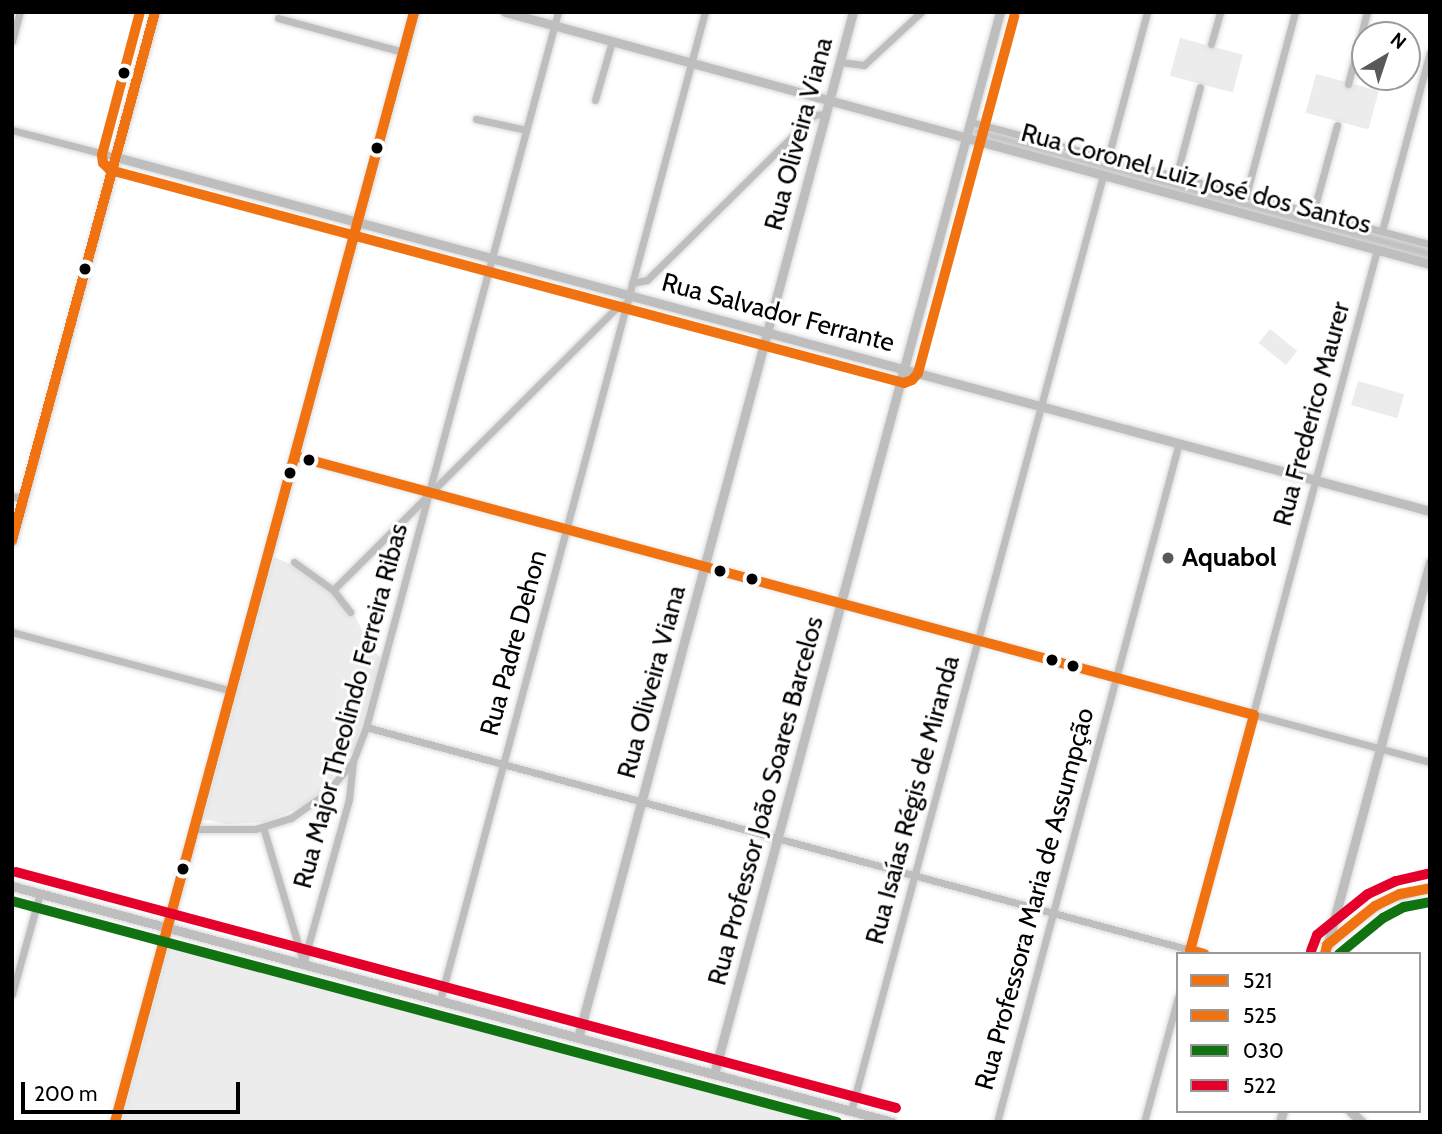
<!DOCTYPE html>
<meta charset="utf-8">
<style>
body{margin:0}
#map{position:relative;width:1442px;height:1134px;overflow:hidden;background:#fff;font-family:Cabin,sans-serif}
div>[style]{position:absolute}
.green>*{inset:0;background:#ececec;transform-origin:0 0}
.river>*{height:12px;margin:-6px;padding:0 6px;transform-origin:6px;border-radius:6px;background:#bfbfbf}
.roads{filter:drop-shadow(0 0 2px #dbdbdb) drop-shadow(0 0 2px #dbdbdb)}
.minor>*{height:7px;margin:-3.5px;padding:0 3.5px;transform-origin:3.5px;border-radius:3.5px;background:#bebebe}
.major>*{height:9px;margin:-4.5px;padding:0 4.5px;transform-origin:4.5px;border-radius:4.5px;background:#bebebe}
.bus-1>*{height:10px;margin:-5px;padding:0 5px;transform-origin:5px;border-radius:5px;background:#f17210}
.bus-2>*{height:10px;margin:-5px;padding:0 5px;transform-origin:5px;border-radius:5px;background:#f17210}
.bus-3>*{height:10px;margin:-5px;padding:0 5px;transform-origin:5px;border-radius:5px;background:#107210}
.bus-4>*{height:10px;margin:-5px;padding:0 5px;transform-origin:5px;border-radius:5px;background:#e4002b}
.dots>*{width:19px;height:19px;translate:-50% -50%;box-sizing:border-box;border:4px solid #fff;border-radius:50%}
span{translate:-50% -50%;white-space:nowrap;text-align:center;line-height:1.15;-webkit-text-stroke:6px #fff;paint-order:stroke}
.street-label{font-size:26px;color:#000}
.poi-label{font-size:26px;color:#000;font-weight:700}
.left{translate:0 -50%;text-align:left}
.frame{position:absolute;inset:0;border:14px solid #000;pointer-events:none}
.legend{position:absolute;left:1176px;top:952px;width:245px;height:161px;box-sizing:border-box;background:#fff;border:2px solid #999;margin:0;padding:9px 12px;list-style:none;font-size:21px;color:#000}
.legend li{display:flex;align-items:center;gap:14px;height:35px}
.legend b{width:35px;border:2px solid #999}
.north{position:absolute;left:1351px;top:21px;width:70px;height:70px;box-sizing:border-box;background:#fff;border:2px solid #999;border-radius:50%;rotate:39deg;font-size:19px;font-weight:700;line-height:28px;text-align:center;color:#000}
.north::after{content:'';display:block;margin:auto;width:24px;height:32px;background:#595959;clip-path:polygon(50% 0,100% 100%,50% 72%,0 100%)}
.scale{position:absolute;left:21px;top:1082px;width:219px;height:32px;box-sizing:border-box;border:4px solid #000;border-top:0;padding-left:9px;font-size:21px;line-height:24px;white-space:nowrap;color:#000;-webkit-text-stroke:5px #fff;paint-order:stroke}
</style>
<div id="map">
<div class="green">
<div style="left:1180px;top:38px;width:65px;height:39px;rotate:15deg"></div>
<div style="left:1316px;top:74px;width:65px;height:40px;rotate:15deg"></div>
<div style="left:1270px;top:329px;width:35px;height:18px;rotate:39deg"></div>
<div style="left:1358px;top:381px;width:48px;height:25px;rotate:16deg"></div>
<div style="clip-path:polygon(274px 557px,306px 571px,342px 602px,350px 616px,354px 614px,371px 648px,382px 659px,355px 748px,323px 789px,303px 806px,266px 822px,227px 824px,203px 819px)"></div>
<div style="clip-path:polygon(171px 939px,846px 1122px,122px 1122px)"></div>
</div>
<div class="river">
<div style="left:978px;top:132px;width:468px;rotate:15.1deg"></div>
</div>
<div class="roads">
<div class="minor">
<div style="left:278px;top:18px;width:130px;rotate:15.2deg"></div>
<div style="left:12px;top:41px;width:30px;rotate:-75deg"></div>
<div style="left:1211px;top:44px;width:33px;rotate:-74deg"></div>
<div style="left:840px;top:62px;width:24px;rotate:7deg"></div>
<div style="left:864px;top:65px;width:78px;rotate:-42.9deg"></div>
<div style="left:1348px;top:84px;width:74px;rotate:-75.2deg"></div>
<div style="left:595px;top:100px;width:61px;rotate:-73.9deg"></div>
<div style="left:476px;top:119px;width:51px;rotate:12.4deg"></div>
<div style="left:971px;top:122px;width:475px;rotate:14.9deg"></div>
<div style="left:12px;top:130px;width:107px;rotate:14.6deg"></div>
<div style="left:1108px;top:158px;width:151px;rotate:-75deg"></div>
<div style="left:1176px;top:177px;width:93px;rotate:-75.1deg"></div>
<div style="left:1246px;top:195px;width:189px;rotate:-75deg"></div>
<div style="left:1313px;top:213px;width:91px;rotate:-74.7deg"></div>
<div style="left:1382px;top:231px;width:185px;rotate:-75deg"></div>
<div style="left:632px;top:283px;width:15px;rotate:-11deg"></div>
<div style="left:647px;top:280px;width:235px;rotate:-44.7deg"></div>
<div style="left:814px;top:115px;width:12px;rotate:-5deg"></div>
<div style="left:295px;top:456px;width:1176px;rotate:15.09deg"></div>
<div style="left:12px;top:496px;width:12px;rotate:14deg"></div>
<div style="left:294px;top:562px;width:48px;rotate:35.7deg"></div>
<div style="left:333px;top:590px;width:28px;rotate:52deg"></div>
<div style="left:333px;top:590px;width:401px;rotate:-44.9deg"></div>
<div style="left:617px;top:307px;width:11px;rotate:-22deg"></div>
<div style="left:12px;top:632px;width:228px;rotate:15deg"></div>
<div style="left:366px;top:727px;width:869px;rotate:15.14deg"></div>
<div style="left:263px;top:827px;width:140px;rotate:73.4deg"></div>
<div style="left:195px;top:829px;width:60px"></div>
<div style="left:255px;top:829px;width:38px;rotate:-17deg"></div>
<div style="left:291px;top:818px;width:43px;rotate:-35.5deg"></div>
<div style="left:326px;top:793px;width:40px;rotate:-49deg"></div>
<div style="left:1329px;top:944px;width:43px;rotate:-40.3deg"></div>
<div style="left:1362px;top:916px;width:31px;rotate:-33deg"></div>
<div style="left:1388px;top:899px;width:43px;rotate:-14.7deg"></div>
<div style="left:1189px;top:953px;width:728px;rotate:-75.03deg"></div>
<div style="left:303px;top:964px;width:171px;rotate:-74.4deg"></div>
<div style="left:349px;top:799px;width:38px;rotate:-84deg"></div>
<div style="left:353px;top:761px;width:36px;rotate:-69deg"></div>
<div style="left:366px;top:727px;width:740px;rotate:-74.97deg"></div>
<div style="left:12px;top:994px;width:105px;rotate:-74.5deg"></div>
<div style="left:440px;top:1000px;width:1023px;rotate:-74.99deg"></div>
<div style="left:851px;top:1111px;width:968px;rotate:-74.92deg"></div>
<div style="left:997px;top:1122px;width:703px;rotate:-75deg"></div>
<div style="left:1144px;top:1122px;width:130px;rotate:-74.8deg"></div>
</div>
<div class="major">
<div style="left:505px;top:12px;width:959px;rotate:15.24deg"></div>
<div style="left:116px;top:157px;width:1361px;rotate:15.08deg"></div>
<div style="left:12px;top:541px;width:548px;rotate:-74.87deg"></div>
<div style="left:12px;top:886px;width:911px;rotate:15.01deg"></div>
<div style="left:1325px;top:954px;width:406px;rotate:-75deg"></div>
<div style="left:578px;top:1038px;width:1062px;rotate:-75deg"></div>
<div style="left:714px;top:1074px;width:1100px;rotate:-74.93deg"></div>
<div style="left:1350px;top:1111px;width:16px;rotate:43deg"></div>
<div style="left:115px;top:1122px;width:1150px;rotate:-74.92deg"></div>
<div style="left:1280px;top:1122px;width:11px;rotate:-75deg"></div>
</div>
</div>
<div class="bus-1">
<div style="left:295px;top:456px;width:993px;rotate:15.11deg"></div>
<div style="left:1254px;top:715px;width:244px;rotate:105.2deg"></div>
<div style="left:1190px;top:950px;width:15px;rotate:16deg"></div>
<div style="left:12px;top:540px;width:547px;rotate:-74.85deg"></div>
<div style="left:1325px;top:954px;width:9px;rotate:-77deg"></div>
<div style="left:1327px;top:945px;width:62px;rotate:-39.1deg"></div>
<div style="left:1375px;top:906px;width:28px;rotate:-26deg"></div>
<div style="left:1400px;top:894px;width:31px;rotate:-11deg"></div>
<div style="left:115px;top:1122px;width:1150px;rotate:-74.92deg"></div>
</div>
<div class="bus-2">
<div style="left:140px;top:12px;width:148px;rotate:104.9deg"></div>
<div style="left:102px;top:155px;width:8px;rotate:83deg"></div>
<div style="left:103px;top:163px;width:10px;rotate:45deg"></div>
<div style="left:110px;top:170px;width:822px;rotate:15.02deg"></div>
<div style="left:904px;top:383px;width:9px;rotate:-21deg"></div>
<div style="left:912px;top:380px;width:9px;rotate:-49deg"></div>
<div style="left:918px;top:373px;width:370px;rotate:-74.9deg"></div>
</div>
<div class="bus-3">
<div style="left:12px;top:901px;width:854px;rotate:15deg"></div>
<div style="left:1339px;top:954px;width:57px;rotate:-39.3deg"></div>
<div style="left:1383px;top:918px;width:24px;rotate:-28deg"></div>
<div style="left:1404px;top:907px;width:26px;rotate:-11deg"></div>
</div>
<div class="bus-4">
<div style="left:16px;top:872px;width:911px;rotate:15.01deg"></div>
<div style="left:1311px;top:951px;width:17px;rotate:-69deg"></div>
<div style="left:1317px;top:935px;width:65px;rotate:-38.8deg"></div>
<div style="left:1368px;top:894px;width:31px;rotate:-25deg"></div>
<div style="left:1396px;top:881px;width:32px;rotate:-13deg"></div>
</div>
<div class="dots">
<div style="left:124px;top:73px;background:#000"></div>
<div style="left:377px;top:148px;background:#000"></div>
<div style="left:85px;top:269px;background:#000"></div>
<div style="left:309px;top:460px;background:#000"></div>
<div style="left:290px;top:473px;background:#000"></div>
<div style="left:1168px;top:558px;background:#595959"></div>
<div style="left:720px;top:571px;background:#000"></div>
<div style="left:752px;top:579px;background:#000"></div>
<div style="left:1052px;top:660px;background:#000"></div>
<div style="left:1073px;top:666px;background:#000"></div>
<div style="left:183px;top:869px;background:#000"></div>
</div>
<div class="street-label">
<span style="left:799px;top:134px;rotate:-75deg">Rua Oliveira Viana</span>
<span style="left:1196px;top:179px;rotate:15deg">Rua Coronel Luiz José dos Santos</span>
<span style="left:778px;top:313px;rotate:15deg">Rua Salvador Ferrante</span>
<span style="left:1312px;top:414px;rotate:-75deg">Rua Frederico Maurer</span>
<span style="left:514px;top:643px;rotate:-75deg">Rua Padre Dehon</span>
<span style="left:652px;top:682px;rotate:-75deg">Rua Oliveira Viana</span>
<span style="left:351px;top:706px;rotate:-75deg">Rua Major Theolindo Ferreira Ribas</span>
<span style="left:913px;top:800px;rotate:-75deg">Rua Isaías Régis de Miranda</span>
<span style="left:766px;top:801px;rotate:-75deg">Rua Professor João Soares Barcelos</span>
<span style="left:1035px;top:899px;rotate:-75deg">Rua Professora Maria de Assumpção</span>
</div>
<div class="poi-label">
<span class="left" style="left:1182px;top:558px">Aquabol</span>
</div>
<div class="frame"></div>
<ul class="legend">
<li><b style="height:9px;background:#f17210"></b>521</li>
<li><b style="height:9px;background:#f17210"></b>525</li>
<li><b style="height:9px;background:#107210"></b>030</li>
<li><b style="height:9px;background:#e4002b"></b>522</li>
</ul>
<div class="north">N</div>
<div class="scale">200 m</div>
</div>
